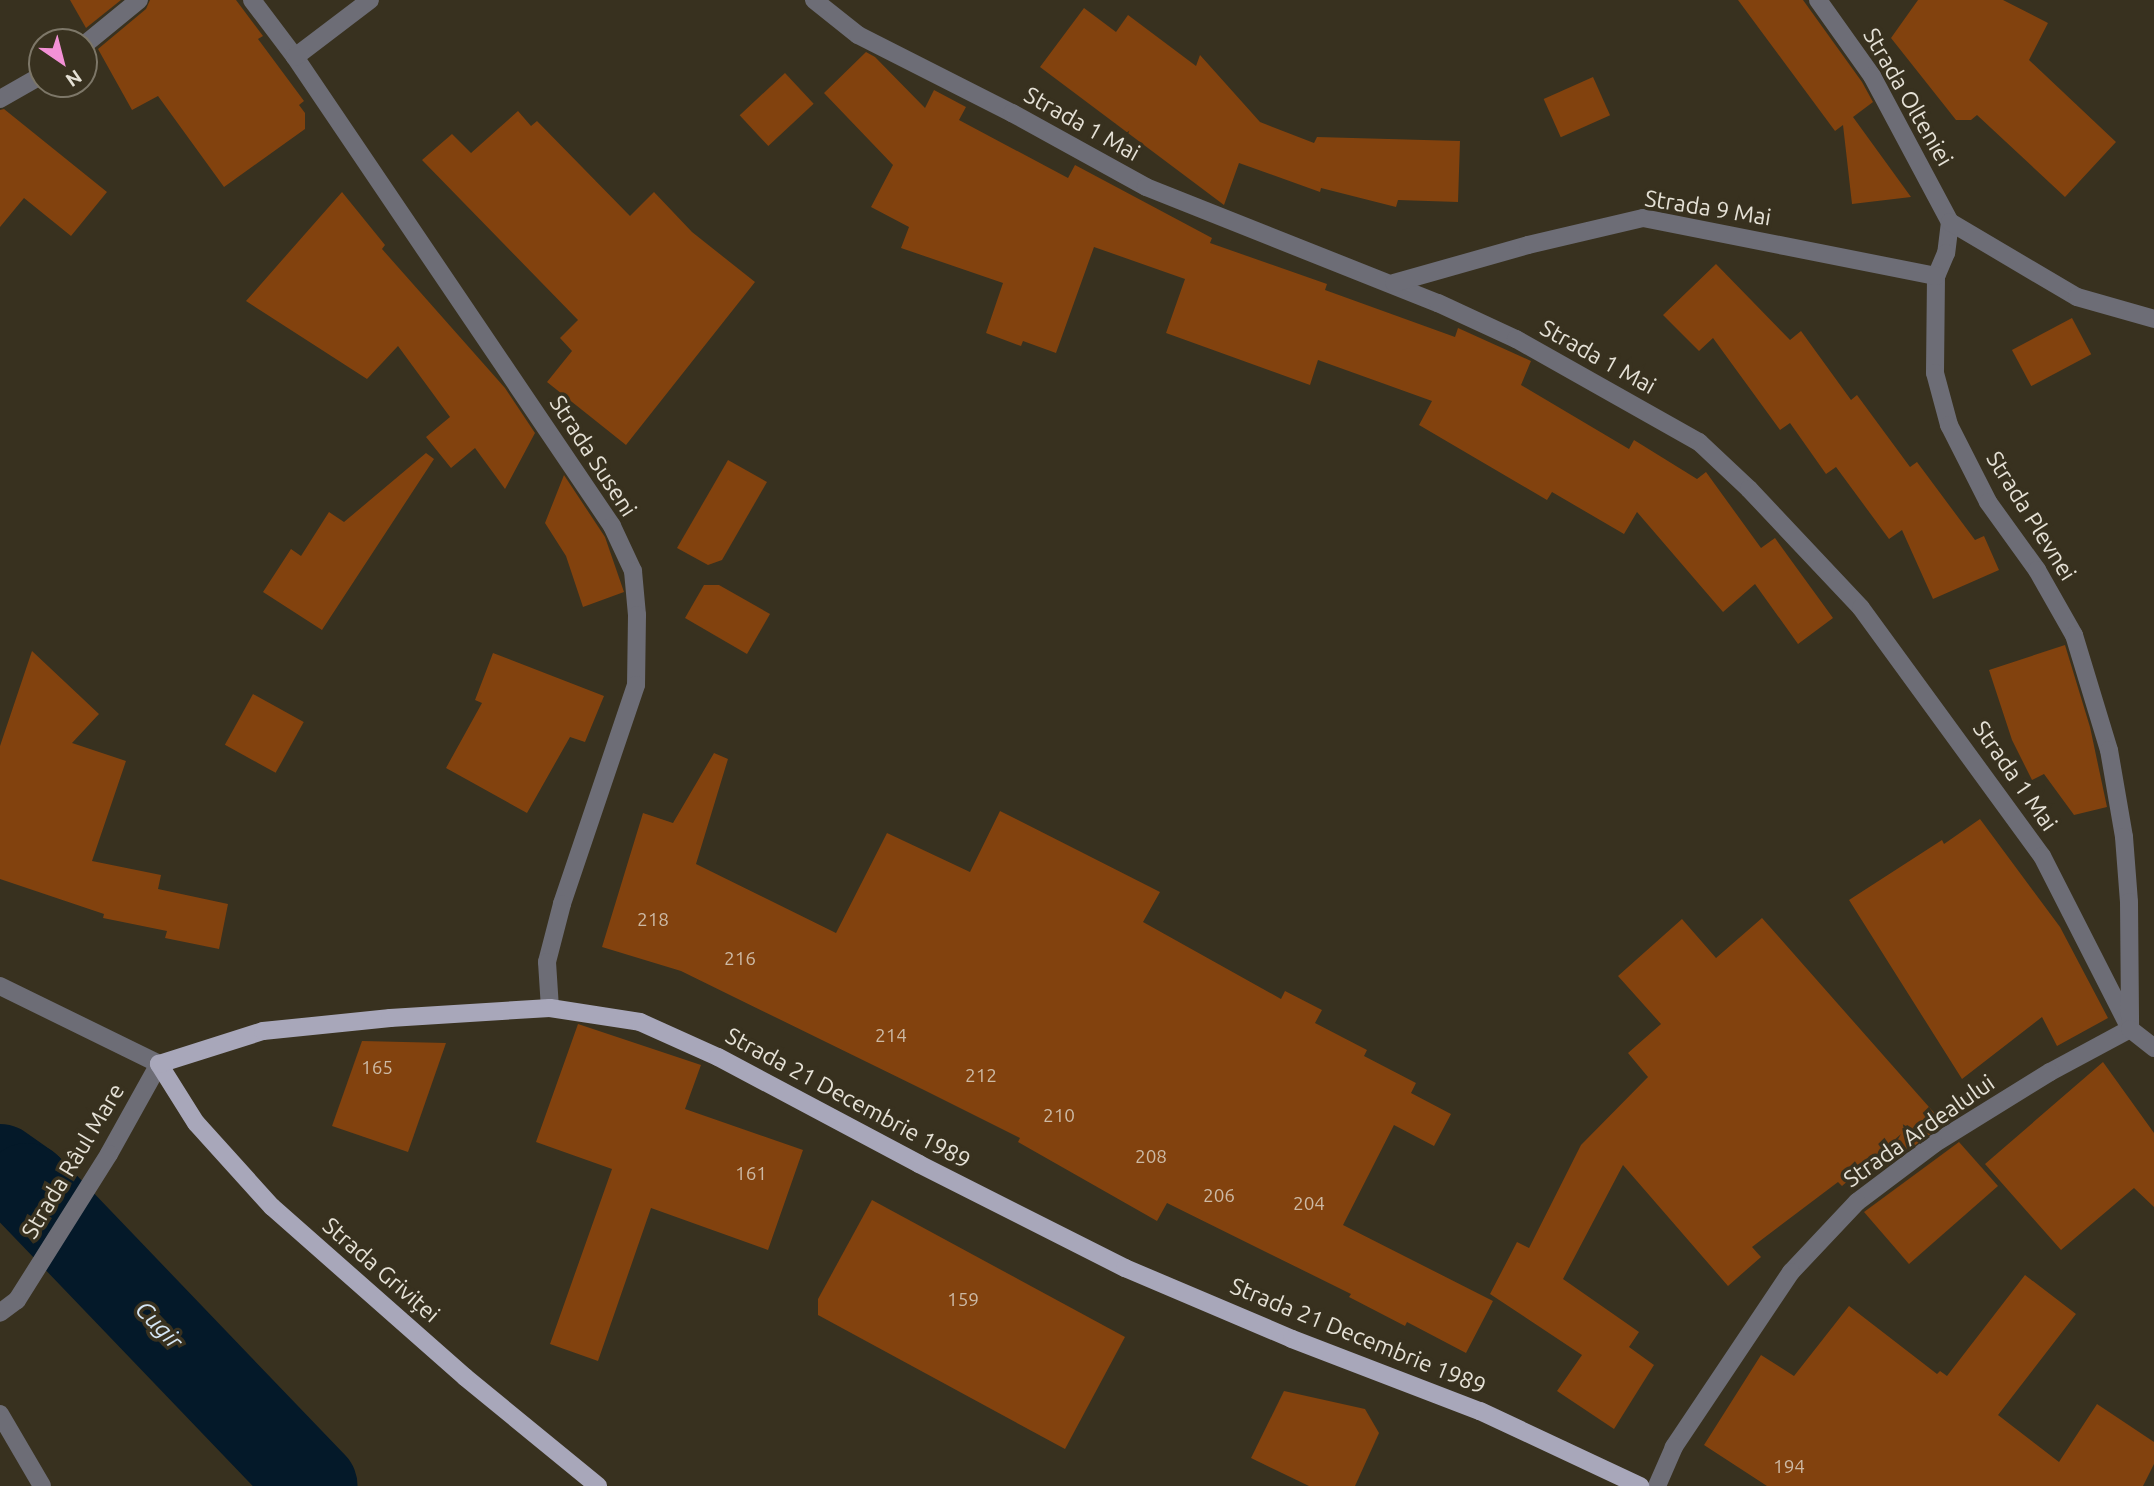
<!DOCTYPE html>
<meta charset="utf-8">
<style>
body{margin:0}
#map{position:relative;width:2154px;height:1486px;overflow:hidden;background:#38311f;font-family:Ubuntu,sans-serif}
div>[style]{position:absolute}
.river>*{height:88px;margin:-44px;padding:0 44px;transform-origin:44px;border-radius:44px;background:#041929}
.building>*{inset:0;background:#82420e;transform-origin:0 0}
.minor>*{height:18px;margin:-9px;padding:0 9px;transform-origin:9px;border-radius:9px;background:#6d6d76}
.major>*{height:18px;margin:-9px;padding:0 9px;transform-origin:9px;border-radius:9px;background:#a8a7ba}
span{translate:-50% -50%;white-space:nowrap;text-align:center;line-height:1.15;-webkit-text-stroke:7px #38311f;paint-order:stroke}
.number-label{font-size:19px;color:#ccb9a4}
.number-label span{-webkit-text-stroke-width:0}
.street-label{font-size:23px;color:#e5e1d6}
.water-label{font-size:24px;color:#d4e5f4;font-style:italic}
.north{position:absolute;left:28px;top:28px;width:70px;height:70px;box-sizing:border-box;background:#38311f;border:2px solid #7d7768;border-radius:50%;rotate:145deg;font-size:19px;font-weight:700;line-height:28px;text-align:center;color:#e5e1d6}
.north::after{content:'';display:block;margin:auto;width:24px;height:32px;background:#f391d6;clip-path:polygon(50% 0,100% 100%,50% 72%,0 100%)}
</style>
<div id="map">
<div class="river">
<div style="left:0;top:1168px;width:33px;rotate:35deg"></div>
<div style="left:27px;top:1187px;width:414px;rotate:46.2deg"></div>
</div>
<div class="building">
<div style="clip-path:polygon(70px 0,121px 0,86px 28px)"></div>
<div style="clip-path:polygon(150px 0,236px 0,263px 36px,258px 39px,304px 101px,299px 105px,305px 113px,305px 129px,224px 187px,158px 96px,132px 110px,98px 49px,146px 9px)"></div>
<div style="clip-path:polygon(1738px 0,1803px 0,1862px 82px,1873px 102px,1853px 117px,1911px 197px,1852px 204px,1843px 125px,1835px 131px)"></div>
<div style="clip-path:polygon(1918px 0,2003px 0,2048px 23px,2029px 60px,2116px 142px,2065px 197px,1977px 115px,1971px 120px,1956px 120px,1891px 38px)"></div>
<div style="clip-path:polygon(1084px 8px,1116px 32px,1128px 15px,1196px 66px,1200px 55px,1260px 122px,1314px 143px,1317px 137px,1460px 141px,1458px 202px,1398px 200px,1396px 207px,1321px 188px,1320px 192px,1239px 163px,1224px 205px,1040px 67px)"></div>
<div style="clip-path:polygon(866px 52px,875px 57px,925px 108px,934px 90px,966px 107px,959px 120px,1068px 178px,1075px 165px,1212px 238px,1210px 243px,1327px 284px,1325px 290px,1455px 337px,1458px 328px,1531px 361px,1521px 385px,1629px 449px,1634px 440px,1697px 479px,1706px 472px,1761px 548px,1775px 538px,1833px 618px,1798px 644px,1755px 584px,1723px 612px,1637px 512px,1624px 534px,1552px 492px,1547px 500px,1419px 425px,1432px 401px,1318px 360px,1310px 385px,1166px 333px,1185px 279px,1094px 247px,1056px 353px,1023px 341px,1021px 346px,986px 333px,1003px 283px,901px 248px,909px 227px,871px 207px,893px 165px,824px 93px)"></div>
<div style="left:785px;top:73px;width:42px;height:62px;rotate:47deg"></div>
<div style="left:1593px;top:77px;width:42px;height:54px;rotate:66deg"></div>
<div style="clip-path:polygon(4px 109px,107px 192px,71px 236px,24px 198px,0 227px,0 110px)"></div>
<div style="clip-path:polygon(518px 111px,531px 126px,537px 121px,630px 216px,654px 192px,692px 232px,755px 282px,626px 445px,547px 382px,572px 351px,560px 338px,578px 320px,422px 160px,452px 134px,471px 153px)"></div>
<div style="clip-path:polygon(342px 192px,385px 245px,382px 249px,505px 388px,535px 433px,505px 489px,475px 448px,451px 468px,426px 437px,450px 417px,398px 346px,367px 379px,246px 301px)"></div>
<div style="clip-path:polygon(1716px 264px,1790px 340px,1801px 331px,1851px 400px,1857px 395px,1910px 467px,1917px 462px,1975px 540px,1984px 536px,1999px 570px,1933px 599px,1902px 530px,1889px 539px,1836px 467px,1826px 474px,1790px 423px,1780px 430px,1713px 338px,1699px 351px,1663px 315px)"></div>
<div style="left:2072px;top:318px;width:41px;height:68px;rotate:62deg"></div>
<div style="clip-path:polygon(426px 453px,434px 459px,322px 630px,263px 592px,291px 549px,301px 556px,329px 512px,344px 522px)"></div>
<div style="clip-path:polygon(728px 460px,767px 482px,722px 560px,708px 565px,677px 548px)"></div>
<div style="clip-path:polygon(564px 475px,605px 537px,624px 592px,583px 607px,566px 556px,545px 523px)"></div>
<div style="clip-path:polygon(704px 585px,719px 585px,770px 614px,747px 654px,685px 618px)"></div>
<div style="clip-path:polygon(2065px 645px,2090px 727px,2107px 807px,2074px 815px,2044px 774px,2032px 780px,2012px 740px,1989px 670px)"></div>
<div style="clip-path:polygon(32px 651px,99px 714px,72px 743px,126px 761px,92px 861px,161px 875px,158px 889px,228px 904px,219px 949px,165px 938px,167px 931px,103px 918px,104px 914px,0 879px,0 746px)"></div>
<div style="clip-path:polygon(493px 653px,604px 696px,585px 742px,570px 737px,527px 813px,446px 768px,482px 703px,475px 700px)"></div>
<div style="left:253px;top:694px;width:58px;height:58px;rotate:29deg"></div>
<div style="clip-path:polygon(714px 753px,728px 759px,696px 864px,836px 933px,887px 833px,970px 872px,1000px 811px,1160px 892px,1143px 922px,1281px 999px,1285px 991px,1322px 1010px,1315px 1023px,1367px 1050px,1364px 1056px,1416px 1083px,1411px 1093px,1451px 1114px,1434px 1146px,1394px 1125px,1343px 1225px,1493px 1301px,1466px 1353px,1407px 1322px,1405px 1326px,1349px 1297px,1351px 1294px,1167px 1203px,1157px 1221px,1018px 1142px,1020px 1138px,924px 1090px,681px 971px,602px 947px,643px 813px,673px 823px)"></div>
<div style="clip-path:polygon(1980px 819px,2060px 927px,2108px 1018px,2057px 1046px,2042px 1017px,1962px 1079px,1849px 900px,1942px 840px,1944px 844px)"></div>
<div style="clip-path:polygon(1762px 918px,1944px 1124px,1880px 1171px,1901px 1134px,1842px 1186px,1838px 1182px,1752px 1247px,1761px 1257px,1728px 1286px,1623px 1165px,1563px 1279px,1639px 1332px,1629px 1347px,1654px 1365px,1614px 1429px,1557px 1391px,1582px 1355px,1490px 1294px,1517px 1242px,1529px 1248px,1581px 1145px,1648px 1077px,1628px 1053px,1661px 1024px,1618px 976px,1682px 919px,1716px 958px)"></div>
<div style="clip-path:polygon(578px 1024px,701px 1065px,685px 1109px,803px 1150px,768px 1250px,651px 1208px,598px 1361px,550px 1344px,612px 1169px,536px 1142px)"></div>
<div style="clip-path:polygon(362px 1041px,446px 1043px,408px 1152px,332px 1126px)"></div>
<div style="clip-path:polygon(2103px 1062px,2154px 1133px,2154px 1207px,2134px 1188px,2061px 1250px,1985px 1164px)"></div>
<div style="clip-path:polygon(1959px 1142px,1998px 1186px,1909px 1264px,1864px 1212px)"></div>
<div style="clip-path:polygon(872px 1200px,1125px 1337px,1065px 1449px,818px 1315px,818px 1299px)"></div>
<div style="clip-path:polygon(2025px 1275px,2076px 1314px,1998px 1415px,2059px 1462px,2097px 1404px,2154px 1442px,2154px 1464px,2143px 1486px,1767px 1486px,1704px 1445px,1761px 1355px,1794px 1376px,1849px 1306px,1937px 1374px,1940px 1371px,1947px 1376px)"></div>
<div style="clip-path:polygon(1284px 1391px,1365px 1409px,1379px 1433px,1355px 1486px,1309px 1486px,1251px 1458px)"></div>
</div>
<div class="minor">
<div style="left:252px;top:0;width:71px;rotate:53deg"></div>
<div style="left:295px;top:57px;width:566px;rotate:55.94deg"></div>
<div style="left:612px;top:526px;width:50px;rotate:65deg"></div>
<div style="left:633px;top:571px;width:44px;rotate:84.8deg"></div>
<div style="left:637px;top:615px;width:70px;rotate:90.8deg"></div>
<div style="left:636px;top:685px;width:231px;rotate:108.7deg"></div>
<div style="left:562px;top:904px;width:60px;rotate:104.5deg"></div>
<div style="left:547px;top:962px;width:46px;rotate:86.3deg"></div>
<div style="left:814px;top:0;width:56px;rotate:38.5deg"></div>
<div style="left:858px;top:35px;width:173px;rotate:26.9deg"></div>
<div style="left:1012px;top:113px;width:153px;rotate:28.9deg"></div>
<div style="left:1146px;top:187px;width:314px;rotate:21.7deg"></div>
<div style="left:1438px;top:303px;width:86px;rotate:24.8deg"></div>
<div style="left:1516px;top:339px;width:210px;rotate:29.4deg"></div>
<div style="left:1699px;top:442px;width:69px;rotate:43.2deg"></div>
<div style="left:1749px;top:489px;width:163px;rotate:46.7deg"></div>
<div style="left:1861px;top:608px;width:307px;rotate:53.9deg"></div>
<div style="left:2042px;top:856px;width:194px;rotate:63deg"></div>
<div style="left:2130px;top:1029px;width:91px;rotate:151.7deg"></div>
<div style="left:2050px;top:1072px;width:137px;rotate:148.2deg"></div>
<div style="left:1934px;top:1144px;width:96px;rotate:143deg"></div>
<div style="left:1857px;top:1202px;width:96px;rotate:133.3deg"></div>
<div style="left:1791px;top:1272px;width:211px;rotate:123.8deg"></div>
<div style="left:1674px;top:1447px;width:43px;rotate:113.6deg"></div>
<div style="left:1818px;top:0;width:93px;rotate:54.6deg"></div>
<div style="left:1872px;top:76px;width:166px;rotate:61.9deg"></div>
<div style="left:84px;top:45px;width:71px;rotate:-39.3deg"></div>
<div style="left:295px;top:57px;width:94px;rotate:-37.2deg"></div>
<div style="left:0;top:99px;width:48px;rotate:-29.7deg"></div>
<div style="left:1950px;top:222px;width:31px;rotate:97deg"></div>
<div style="left:1946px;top:253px;width:25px;rotate:113deg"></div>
<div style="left:1936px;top:276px;width:97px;rotate:90.6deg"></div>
<div style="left:1935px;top:373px;width:54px;rotate:74.9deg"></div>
<div style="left:1949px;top:425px;width:86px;rotate:63.1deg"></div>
<div style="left:1988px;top:502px;width:84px;rotate:54.2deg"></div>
<div style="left:2037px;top:570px;width:75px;rotate:60.4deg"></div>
<div style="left:2074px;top:635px;width:120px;rotate:73.1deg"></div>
<div style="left:2109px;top:750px;width:88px;rotate:80.2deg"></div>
<div style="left:2124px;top:837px;width:65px;rotate:85.6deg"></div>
<div style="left:2129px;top:902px;width:127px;rotate:89.5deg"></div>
<div style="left:2130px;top:1029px;width:31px;rotate:38deg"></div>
<div style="left:1950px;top:222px;width:147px;rotate:30.6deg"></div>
<div style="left:2077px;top:297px;width:80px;rotate:15.9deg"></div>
<div style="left:1394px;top:283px;width:139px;rotate:-15.8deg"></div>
<div style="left:1528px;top:245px;width:118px;rotate:-13.2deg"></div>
<div style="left:1643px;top:218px;width:299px;rotate:11.2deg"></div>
<div style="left:0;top:986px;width:177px;rotate:26.1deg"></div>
<div style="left:159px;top:1064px;width:103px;rotate:119.1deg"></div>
<div style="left:109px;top:1154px;width:173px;rotate:122.2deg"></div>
<div style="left:17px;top:1300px;width:21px;rotate:143deg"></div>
<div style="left:0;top:1414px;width:83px;rotate:59.7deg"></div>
</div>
<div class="major">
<div style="left:598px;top:1486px;width:172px;rotate:-140.7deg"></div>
<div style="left:465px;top:1377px;width:257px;rotate:-138.6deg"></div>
<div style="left:272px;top:1207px;width:113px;rotate:-132.1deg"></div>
<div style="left:196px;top:1123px;width:70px;rotate:-122.1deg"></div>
<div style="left:159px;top:1064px;width:109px;rotate:-17.6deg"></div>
<div style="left:263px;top:1031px;width:128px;rotate:-5.8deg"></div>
<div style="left:390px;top:1018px;width:160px;rotate:-3.6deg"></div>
<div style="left:550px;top:1008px;width:91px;rotate:8.8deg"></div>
<div style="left:640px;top:1022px;width:85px;rotate:24.2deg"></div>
<div style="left:718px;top:1057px;width:228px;rotate:28deg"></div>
<div style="left:919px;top:1164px;width:231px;rotate:26.8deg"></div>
<div style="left:1125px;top:1268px;width:181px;rotate:23deg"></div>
<div style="left:1292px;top:1339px;width:201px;rotate:21deg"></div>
<div style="left:1480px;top:1411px;width:177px;rotate:25.1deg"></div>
</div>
<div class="number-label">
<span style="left:653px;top:920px">218</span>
<span style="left:740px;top:959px">216</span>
<span style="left:891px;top:1036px">214</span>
<span style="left:377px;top:1068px">165</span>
<span style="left:981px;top:1076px">212</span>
<span style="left:1059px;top:1116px">210</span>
<span style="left:1151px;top:1157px">208</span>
<span style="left:751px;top:1174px">161</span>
<span style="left:1219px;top:1196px">206</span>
<span style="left:1309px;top:1204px">204</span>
<span style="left:963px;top:1300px">159</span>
<span style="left:1789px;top:1467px">194</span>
</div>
<div class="street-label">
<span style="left:1908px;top:97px;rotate:60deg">Strada Olteniei</span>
<span style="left:1082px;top:124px;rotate:29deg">Strada 1 Mai</span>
<span style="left:1708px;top:208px;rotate:9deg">Strada 9 Mai</span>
<span style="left:1598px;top:357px;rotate:29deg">Strada 1 Mai</span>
<span style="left:593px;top:456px;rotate:57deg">Strada Suseni</span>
<span style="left:2031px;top:516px;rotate:58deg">Strada Plevnei</span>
<span style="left:2015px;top:776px;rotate:55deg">Strada 1 Mai</span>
<span style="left:848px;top:1098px;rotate:28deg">Strada 21 Decembrie 1989</span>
<span style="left:1919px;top:1131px;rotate:-35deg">Strada Ardealului</span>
<span style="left:73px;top:1161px;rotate:-59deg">Strada Râul Mare</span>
<span style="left:381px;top:1270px;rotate:41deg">Strada Griviței</span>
<span style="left:1358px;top:1336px;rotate:22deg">Strada 21 Decembrie 1989</span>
</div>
<div class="water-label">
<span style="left:159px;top:1325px;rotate:46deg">Cugir</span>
</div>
<div class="north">N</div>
</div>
